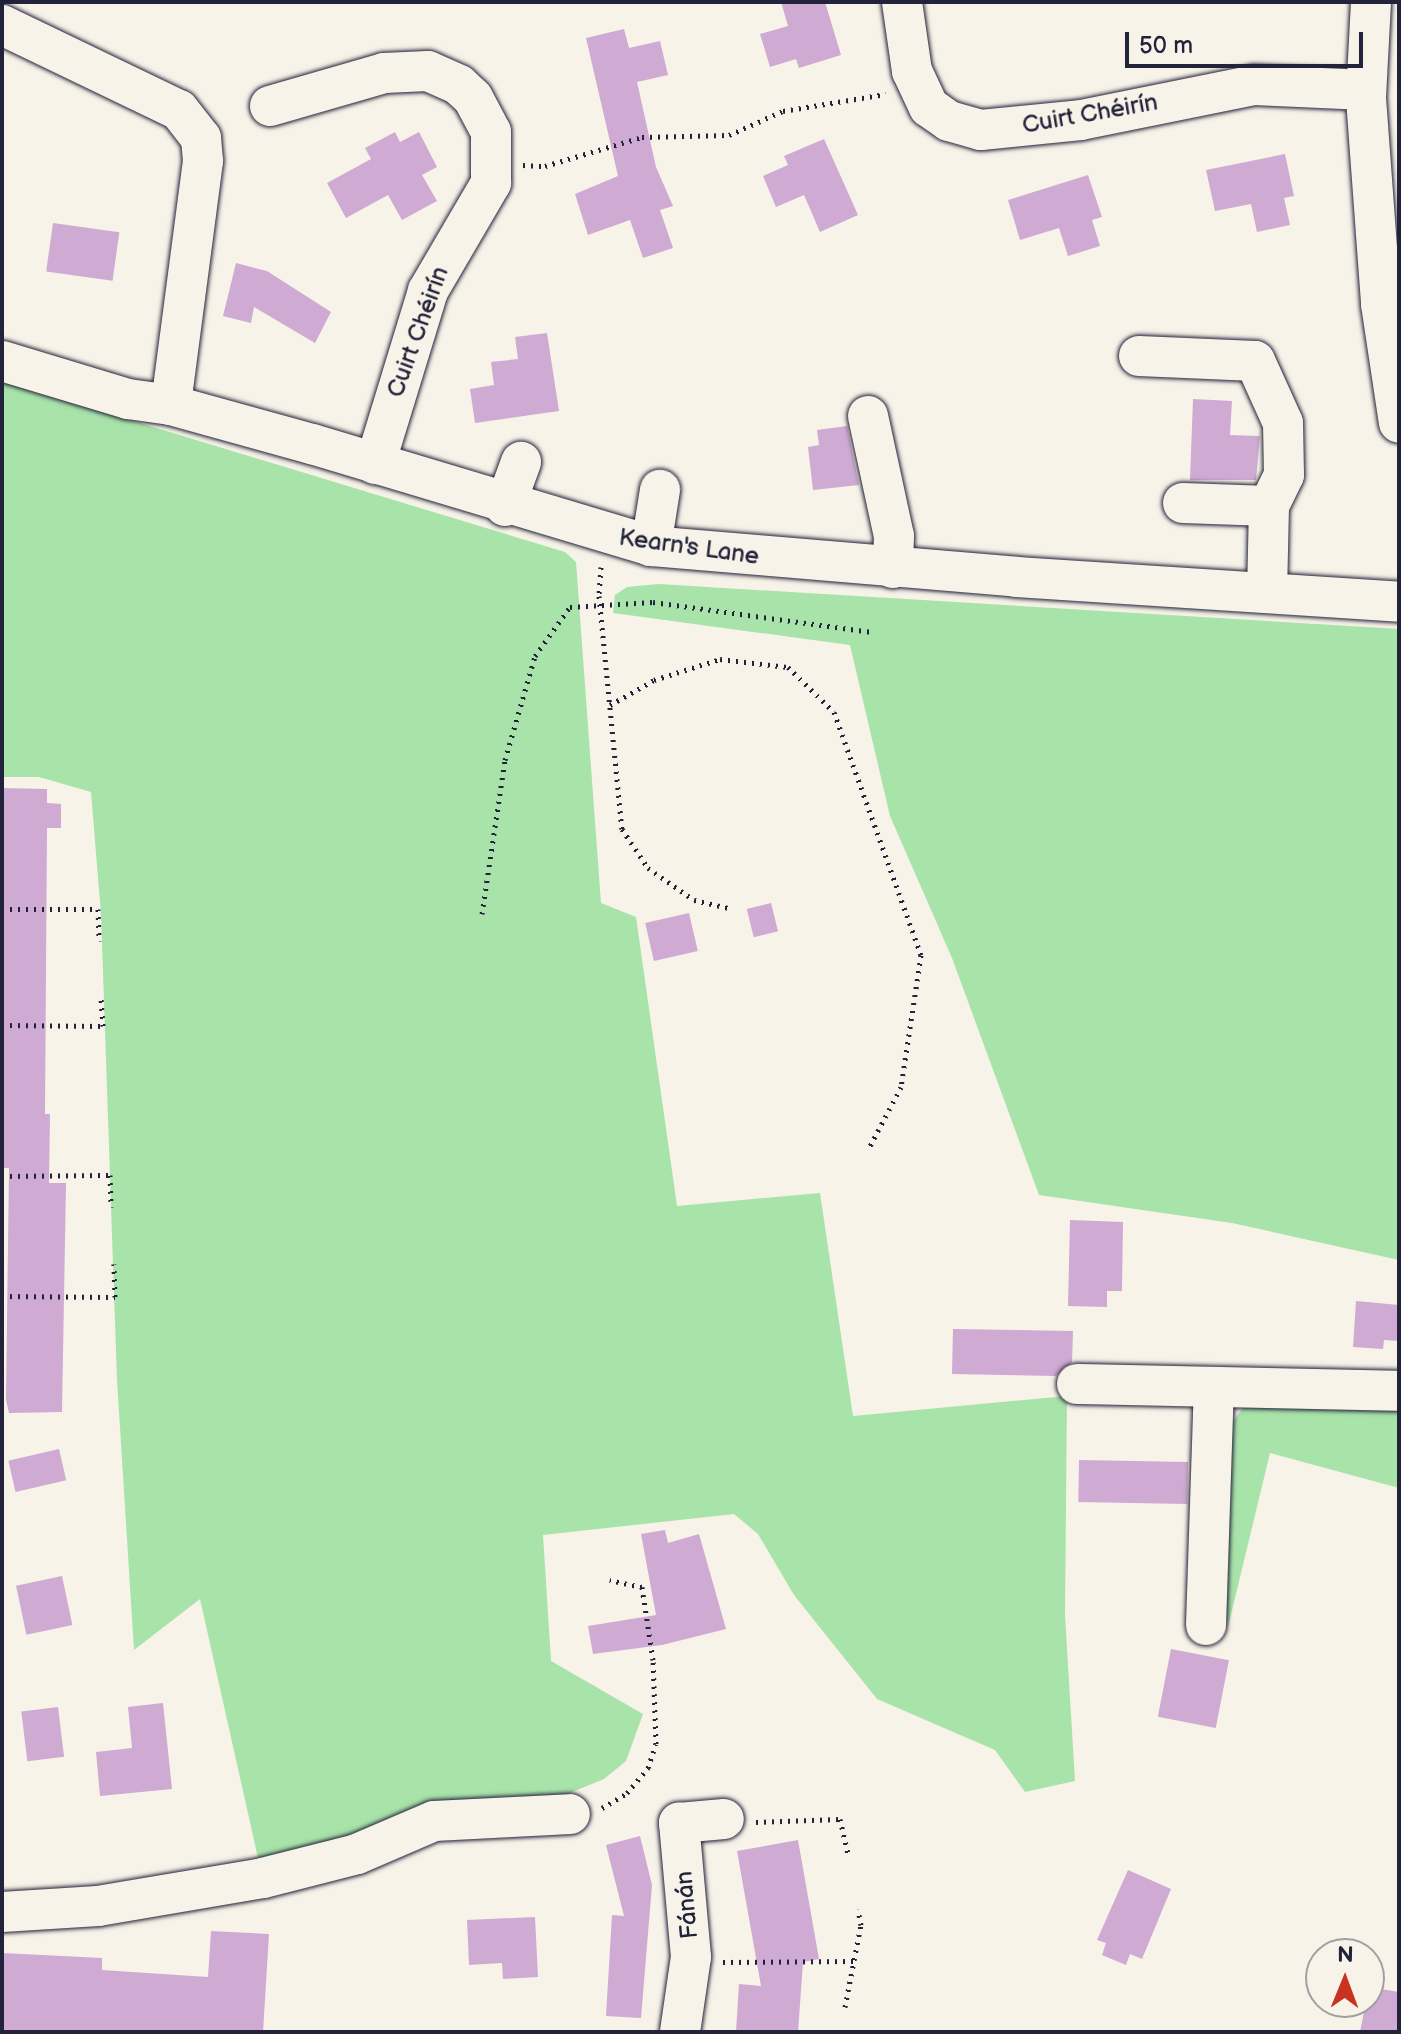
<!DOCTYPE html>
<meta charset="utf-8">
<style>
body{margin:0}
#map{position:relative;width:1401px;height:2034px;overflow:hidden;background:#f7f3e8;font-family:"Balsamiq Sans",sans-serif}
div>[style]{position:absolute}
.green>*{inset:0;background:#a8e3a9}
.building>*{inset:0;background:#cfaad3;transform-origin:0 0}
.path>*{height:5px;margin-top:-2.5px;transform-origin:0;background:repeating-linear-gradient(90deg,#22223b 0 2px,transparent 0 8px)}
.roads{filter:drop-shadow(0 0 2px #22223b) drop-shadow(0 0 2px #22223b)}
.minor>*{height:40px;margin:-20px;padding:0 20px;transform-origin:20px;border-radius:20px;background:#f7f3e8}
span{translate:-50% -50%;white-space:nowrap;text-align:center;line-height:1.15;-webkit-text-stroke:6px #f7f3e8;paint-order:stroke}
.street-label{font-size:24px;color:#22223b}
.frame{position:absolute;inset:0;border:4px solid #22223b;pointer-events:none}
.north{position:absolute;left:1305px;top:1938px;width:80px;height:80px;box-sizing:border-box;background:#f7f3e8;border:2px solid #a29fa3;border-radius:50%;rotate:1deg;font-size:22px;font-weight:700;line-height:32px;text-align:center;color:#22223b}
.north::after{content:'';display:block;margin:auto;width:28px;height:36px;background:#c8321e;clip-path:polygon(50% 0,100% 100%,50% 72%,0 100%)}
.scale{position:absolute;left:1125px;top:32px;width:238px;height:36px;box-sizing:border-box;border:4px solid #22223b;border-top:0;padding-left:10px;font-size:24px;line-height:28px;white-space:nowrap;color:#22223b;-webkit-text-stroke:6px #f7f3e8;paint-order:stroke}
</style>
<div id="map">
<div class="green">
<div style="clip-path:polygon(2px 381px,565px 552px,576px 562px,601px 903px,636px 917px,677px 1206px,820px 1193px,853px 1416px,1067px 1396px,1065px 1615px,1075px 1781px,1025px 1792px,995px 1750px,877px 1699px,794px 1595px,758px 1534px,734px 1514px,543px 1535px,551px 1661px,643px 1714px,626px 1761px,604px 1779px,550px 1801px,421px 1804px,338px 1840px,258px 1858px,200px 1599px,134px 1650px,117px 1380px,101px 914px,91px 792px,39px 777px,2px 777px)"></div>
<div style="clip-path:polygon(659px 584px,1399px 629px,1399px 1260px,1232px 1223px,1039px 1195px,952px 958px,890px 816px,850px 645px,613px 613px,615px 595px,627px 587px)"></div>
<div style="clip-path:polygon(1256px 1402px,1399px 1405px,1399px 1488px,1270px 1453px,1228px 1627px,1222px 1582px,1232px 1422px,1242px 1409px)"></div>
</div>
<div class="building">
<div style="clip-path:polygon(781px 2px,825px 2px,841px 55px,799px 68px,796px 59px,770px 67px,760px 34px,788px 26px)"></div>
<div style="clip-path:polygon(624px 29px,629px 48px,660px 41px,668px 75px,637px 82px,656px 167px,673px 206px,660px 210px,673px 248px,643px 258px,630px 220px,588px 235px,575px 194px,618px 176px,586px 38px)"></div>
<div style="clip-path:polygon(395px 132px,400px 142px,419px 132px,437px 167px,422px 175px,437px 201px,402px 220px,388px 195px,346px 218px,327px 183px,371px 159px,365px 148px)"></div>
<div style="clip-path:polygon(824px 139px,858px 215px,820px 232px,804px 195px,776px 207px,763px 176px,788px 165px,784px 156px)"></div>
<div style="clip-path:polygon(1285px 154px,1294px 196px,1284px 198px,1290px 225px,1257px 232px,1251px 204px,1215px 211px,1206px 170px)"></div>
<div style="clip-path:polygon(1088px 175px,1102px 217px,1092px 220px,1100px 246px,1068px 256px,1059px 228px,1020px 240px,1008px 200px)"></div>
<div style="left:53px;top:223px;width:67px;height:49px;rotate:8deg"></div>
<div style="clip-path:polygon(236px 263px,267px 271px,331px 312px,315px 343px,254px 307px,251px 323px,223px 316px)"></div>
<div style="clip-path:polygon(547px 333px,559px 411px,475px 423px,470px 389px,494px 385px,491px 362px,518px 359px,515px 337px)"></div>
<div style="clip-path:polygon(1193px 399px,1232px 401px,1230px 435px,1260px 436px,1256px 480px,1190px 480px)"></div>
<div style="clip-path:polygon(847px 426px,859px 485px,813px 490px,808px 447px,819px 445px,817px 430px)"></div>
<div style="clip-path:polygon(2px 788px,47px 789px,47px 803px,61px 804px,61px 828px,47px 828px,45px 1114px,50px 1114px,49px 1183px,66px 1183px,62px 1412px,9px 1413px,6px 1400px,9px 1168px,2px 1168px)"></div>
<div style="left:771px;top:903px;width:29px;height:25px;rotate:76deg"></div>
<div style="left:689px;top:913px;width:39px;height:45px;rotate:77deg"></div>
<div style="clip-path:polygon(1070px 1220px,1123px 1222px,1122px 1291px,1107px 1291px,1107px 1307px,1068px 1306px)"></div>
<div style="clip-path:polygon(1356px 1301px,1399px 1305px,1399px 1341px,1384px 1340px,1383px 1349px,1353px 1347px)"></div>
<div style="clip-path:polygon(953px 1329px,1073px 1331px,1072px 1362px,1056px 1376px,952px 1374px)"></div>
<div style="left:59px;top:1449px;width:32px;height:52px;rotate:77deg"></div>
<div style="left:1188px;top:1462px;width:42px;height:109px;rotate:91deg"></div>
<div style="clip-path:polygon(665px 1530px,668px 1543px,699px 1534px,726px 1629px,662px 1645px,593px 1654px,588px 1626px,656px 1615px,641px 1534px)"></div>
<div style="left:62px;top:1576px;width:50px;height:47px;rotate:78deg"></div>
<div style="left:1171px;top:1649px;width:59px;height:69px;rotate:11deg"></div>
<div style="clip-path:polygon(163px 1703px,172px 1789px,100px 1796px,96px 1752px,132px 1748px,128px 1707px)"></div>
<div style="left:58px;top:1707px;width:50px;height:37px;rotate:83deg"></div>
<div style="clip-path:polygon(640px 1836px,652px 1885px,641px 2018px,606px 2016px,612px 1915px,624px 1916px,606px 1845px)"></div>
<div style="clip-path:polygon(798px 1840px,819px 1959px,803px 1962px,798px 2032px,736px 2032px,739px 1984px,761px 1986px,737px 1851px)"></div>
<div style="clip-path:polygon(1128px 1870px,1171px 1889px,1142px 1959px,1130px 1954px,1126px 1965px,1102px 1955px,1106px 1943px,1097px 1940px)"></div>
<div style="clip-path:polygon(535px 1917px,538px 1977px,503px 1979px,502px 1963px,469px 1965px,467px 1920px)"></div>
<div style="clip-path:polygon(211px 1931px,269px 1934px,263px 2032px,2px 2032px,2px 1953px,102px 1958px,102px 1970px,208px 1977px)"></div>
<div style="clip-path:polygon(1369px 1987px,1399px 1992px,1399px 2032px,1360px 2032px)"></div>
</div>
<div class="path">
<div style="left:523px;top:165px;width:22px;rotate:3deg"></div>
<div style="left:545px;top:166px;width:101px;rotate:-16.6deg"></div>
<div style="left:642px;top:137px;width:87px;rotate:-1.3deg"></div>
<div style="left:729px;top:135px;width:59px;rotate:-24deg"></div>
<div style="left:783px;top:111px;width:104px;rotate:-9.4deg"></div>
<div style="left:601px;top:567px;width:29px;rotate:94deg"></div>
<div style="left:599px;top:596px;width:234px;rotate:84.4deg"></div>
<div style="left:622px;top:829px;width:47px;rotate:56.3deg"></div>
<div style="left:648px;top:868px;width:56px;rotate:34.8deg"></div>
<div style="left:694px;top:900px;width:35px;rotate:13deg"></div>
<div style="left:610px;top:705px;width:51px;rotate:-29.6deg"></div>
<div style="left:654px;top:680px;width:69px;rotate:-17.7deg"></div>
<div style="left:720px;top:659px;width:68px;rotate:6.7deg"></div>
<div style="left:788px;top:667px;width:64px;rotate:44.4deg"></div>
<div style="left:834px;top:712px;width:258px;rotate:70.3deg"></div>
<div style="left:921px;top:955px;width:134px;rotate:98.6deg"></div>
<div style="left:901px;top:1087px;width:67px;rotate:117.7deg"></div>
<div style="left:2px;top:909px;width:96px"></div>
<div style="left:98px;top:909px;width:32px;rotate:88deg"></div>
<div style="left:482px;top:914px;width:156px;rotate:-81.5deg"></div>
<div style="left:505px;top:760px;width:108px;rotate:-73.9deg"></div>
<div style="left:535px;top:656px;width:60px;rotate:-54.5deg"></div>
<div style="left:570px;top:607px;width:83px;rotate:-3.4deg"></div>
<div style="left:653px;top:602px;width:221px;rotate:7.8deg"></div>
<div style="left:2px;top:1025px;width:101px;rotate:0.6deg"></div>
<div style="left:103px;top:1026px;width:30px;rotate:-94deg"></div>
<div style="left:2px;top:1176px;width:108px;rotate:-0.5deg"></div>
<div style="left:110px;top:1175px;width:32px;rotate:88deg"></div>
<div style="left:2px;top:1296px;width:113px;rotate:0.5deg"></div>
<div style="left:115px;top:1297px;width:33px;rotate:-92deg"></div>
<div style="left:602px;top:1808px;width:29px;rotate:-31deg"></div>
<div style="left:627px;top:1793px;width:33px;rotate:-50deg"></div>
<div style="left:648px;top:1768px;width:25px;rotate:-72deg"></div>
<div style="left:656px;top:1744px;width:84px;rotate:-92deg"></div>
<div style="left:653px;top:1660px;width:74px;rotate:-98.6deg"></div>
<div style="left:642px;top:1587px;width:33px;rotate:-168deg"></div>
<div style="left:756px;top:1822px;width:84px;rotate:-2deg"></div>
<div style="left:840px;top:1819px;width:35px;rotate:77deg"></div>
<div style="left:723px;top:1962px;width:131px;rotate:-0.4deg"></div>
<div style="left:845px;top:2007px;width:84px;rotate:-79deg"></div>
<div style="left:861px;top:1925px;width:16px;rotate:-101deg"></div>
</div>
<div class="roads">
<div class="minor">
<div style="left:902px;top:2px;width:70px;rotate:81.8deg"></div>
<div style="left:912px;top:71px;width:40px;rotate:65deg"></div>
<div style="left:929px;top:107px;width:24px;rotate:35deg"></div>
<div style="left:949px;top:121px;width:33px;rotate:16deg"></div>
<div style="left:981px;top:130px;width:100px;rotate:-5.7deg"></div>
<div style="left:1081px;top:120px;width:177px;rotate:-11.4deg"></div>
<div style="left:1254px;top:85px;width:112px;rotate:2.6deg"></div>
<div style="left:1371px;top:2px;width:96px;rotate:93deg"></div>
<div style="left:1366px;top:98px;width:207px;rotate:85.8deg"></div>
<div style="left:1381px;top:304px;width:120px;rotate:81.4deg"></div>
<div style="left:2px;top:25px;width:196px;rotate:25.7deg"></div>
<div style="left:179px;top:110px;width:36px;rotate:52deg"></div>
<div style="left:201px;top:138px;width:23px;rotate:85deg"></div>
<div style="left:203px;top:161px;width:246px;rotate:97.5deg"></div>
<div style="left:270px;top:106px;width:119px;rotate:-16.1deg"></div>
<div style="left:384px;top:73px;width:44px;rotate:-2.6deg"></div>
<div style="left:428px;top:71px;width:34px;rotate:24deg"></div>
<div style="left:459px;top:85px;width:19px;rotate:43deg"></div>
<div style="left:473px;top:98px;width:38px;rotate:62deg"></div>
<div style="left:491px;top:132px;width:51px;rotate:90deg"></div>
<div style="left:491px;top:183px;width:125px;rotate:120.3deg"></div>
<div style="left:428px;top:291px;width:181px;rotate:107deg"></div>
<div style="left:1139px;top:356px;width:116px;rotate:2.5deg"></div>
<div style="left:1255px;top:361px;width:68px;rotate:65.7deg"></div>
<div style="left:1283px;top:423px;width:52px;rotate:88.9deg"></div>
<div style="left:1284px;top:475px;width:34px;rotate:116deg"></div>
<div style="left:1269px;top:506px;width:87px;rotate:91.3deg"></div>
<div style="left:2px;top:361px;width:132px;rotate:16.8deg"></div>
<div style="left:128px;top:399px;width:43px;rotate:7.9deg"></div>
<div style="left:171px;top:405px;width:146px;rotate:15.5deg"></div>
<div style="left:312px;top:444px;width:354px;rotate:16.7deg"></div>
<div style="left:651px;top:546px;width:367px;rotate:4.8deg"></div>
<div style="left:1017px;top:577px;width:383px;rotate:3.7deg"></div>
<div style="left:868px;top:416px;width:123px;rotate:77.8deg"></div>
<div style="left:894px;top:536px;width:32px;rotate:92deg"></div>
<div style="left:1183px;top:503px;width:86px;rotate:2deg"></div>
<div style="left:505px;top:506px;width:47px;rotate:-70deg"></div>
<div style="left:651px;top:546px;width:57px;rotate:-80.9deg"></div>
<div style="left:1077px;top:1384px;width:322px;rotate:1.2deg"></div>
<div style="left:1206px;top:1625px;width:238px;rotate:-88.1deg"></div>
<div style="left:2px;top:1912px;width:96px;rotate:-3.6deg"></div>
<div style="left:98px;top:1906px;width:167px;rotate:-9.6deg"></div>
<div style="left:263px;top:1878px;width:97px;rotate:-14.3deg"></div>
<div style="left:357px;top:1854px;width:84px;rotate:-23.2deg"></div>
<div style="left:434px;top:1821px;width:136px;rotate:-2.9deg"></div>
<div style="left:680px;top:2032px;width:76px;rotate:-81.7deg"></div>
<div style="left:691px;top:1957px;width:135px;rotate:-95.1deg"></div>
<div style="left:679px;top:1823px;width:45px;rotate:-5.1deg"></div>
</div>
</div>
<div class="street-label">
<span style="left:1090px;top:114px;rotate:-10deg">Cuirt Chéirín</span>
<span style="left:418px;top:332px;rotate:-70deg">Cuirt Chéirín</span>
<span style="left:689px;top:547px;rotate:8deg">Kearn's Lane</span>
<span style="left:687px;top:1905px;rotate:-95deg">Fánán</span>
</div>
<div class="frame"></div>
<div class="north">N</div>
<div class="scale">50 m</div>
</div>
